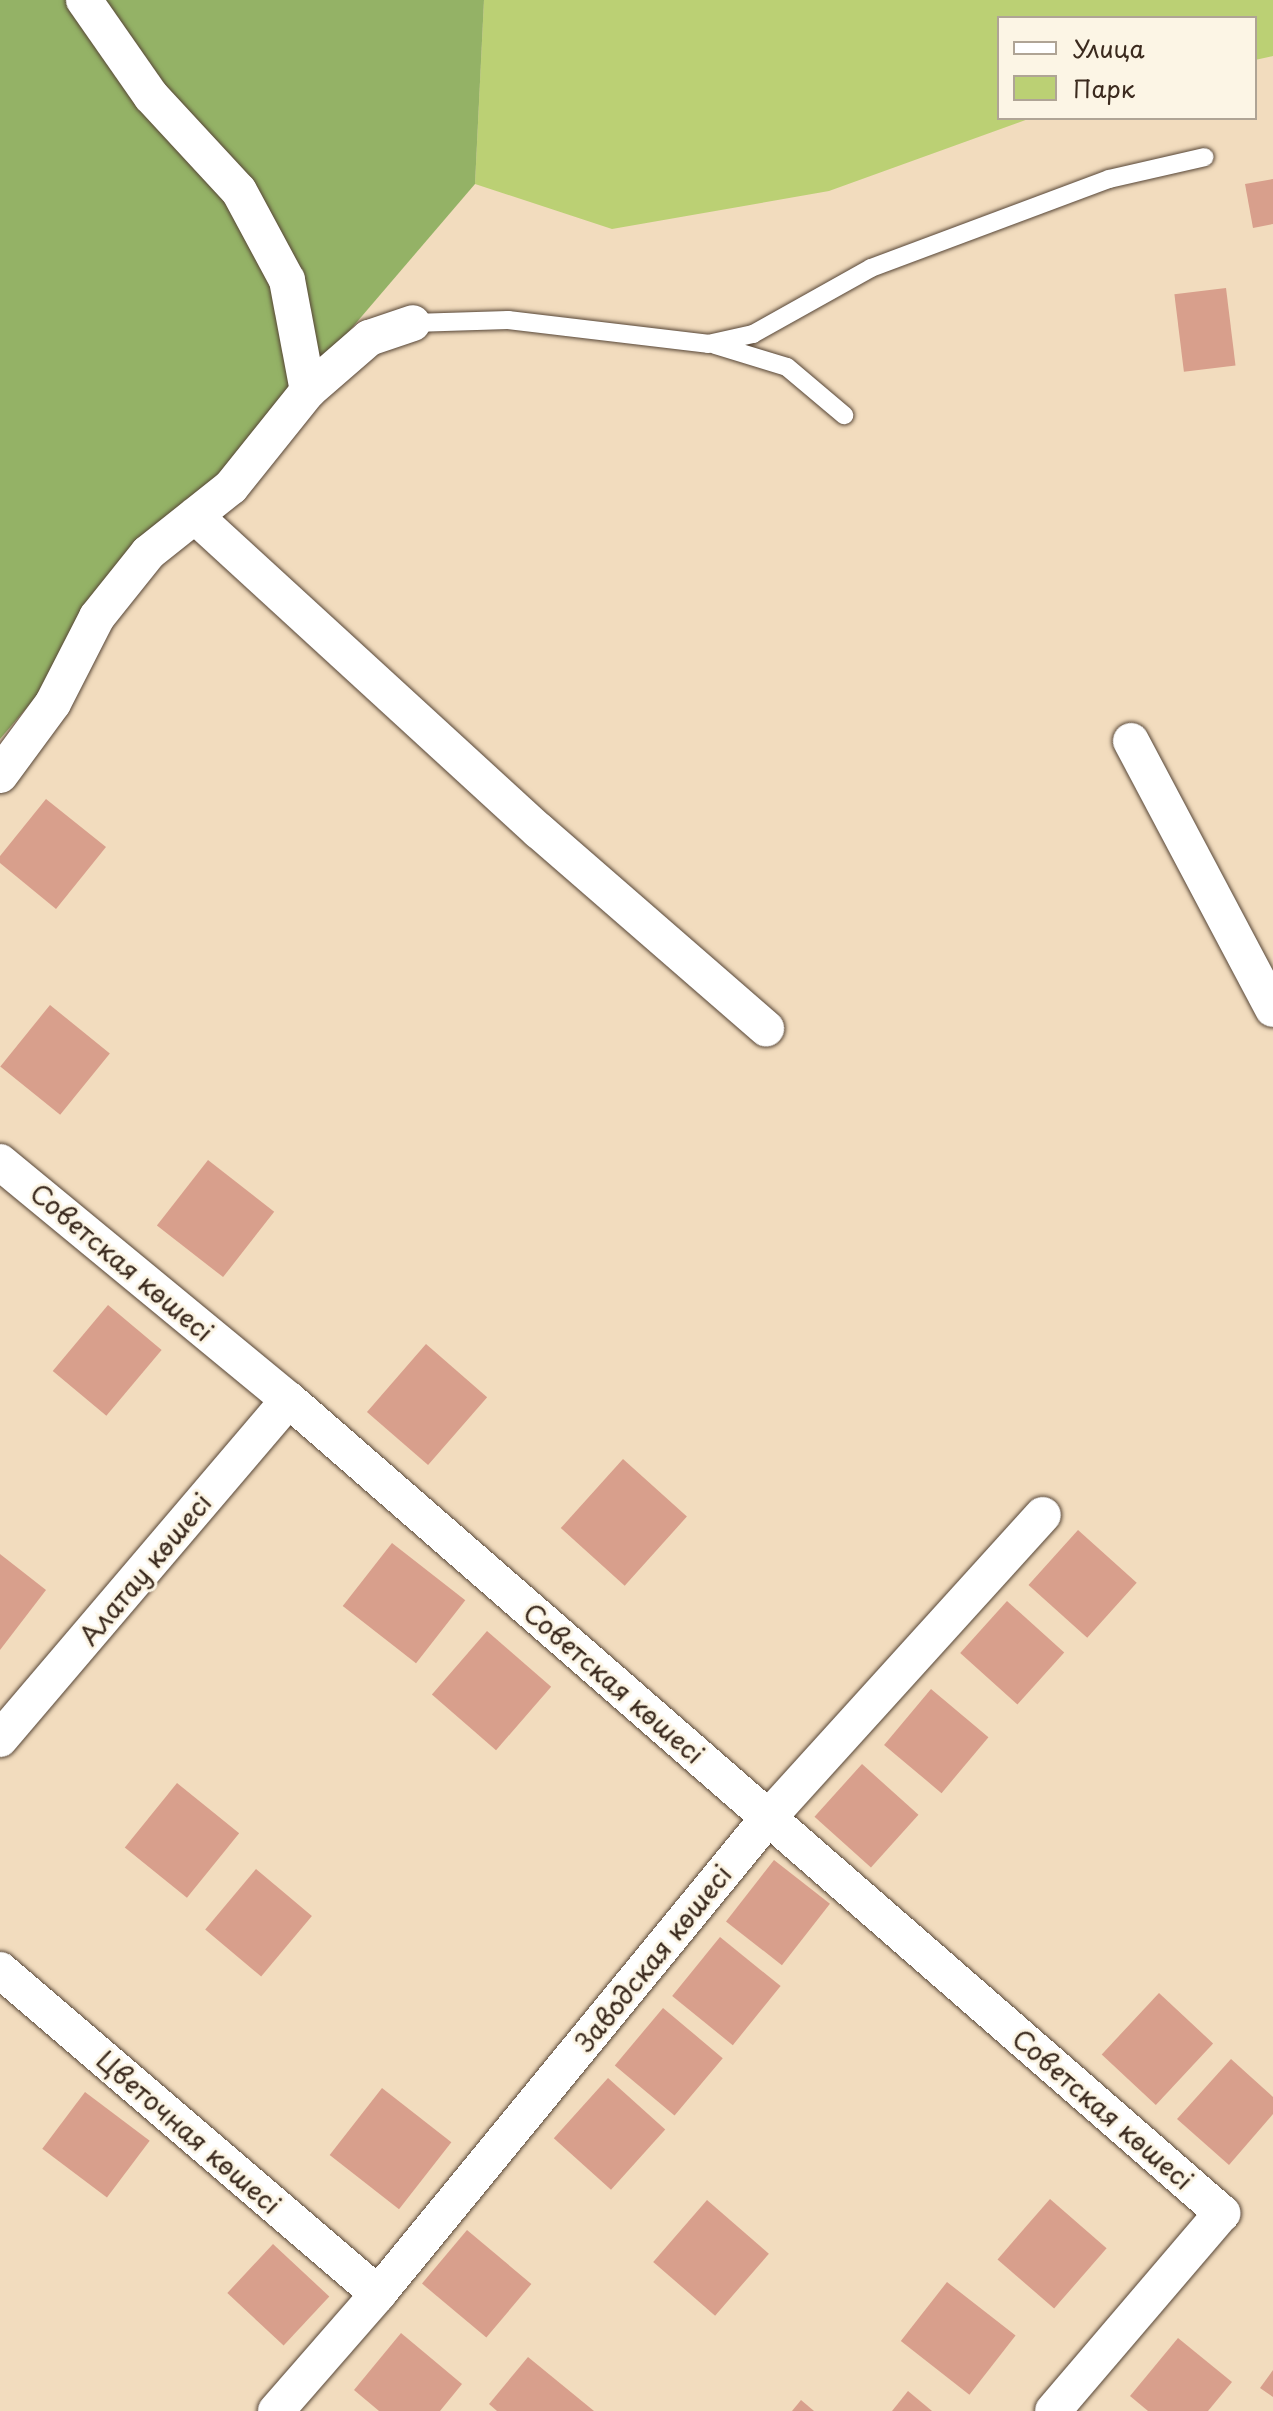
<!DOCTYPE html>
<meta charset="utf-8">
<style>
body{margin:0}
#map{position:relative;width:1273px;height:2411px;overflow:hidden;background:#f2dcbe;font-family:"Playpen Sans",sans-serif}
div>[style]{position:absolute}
.green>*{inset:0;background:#bbd074}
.forest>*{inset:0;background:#94b266}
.building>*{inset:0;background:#d89f8c;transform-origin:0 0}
.roads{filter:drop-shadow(0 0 2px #564536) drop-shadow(0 0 2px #564536)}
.service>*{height:18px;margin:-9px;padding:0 9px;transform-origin:9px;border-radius:9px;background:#fff}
.minor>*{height:36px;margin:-18px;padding:0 18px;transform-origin:18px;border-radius:18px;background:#fff}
span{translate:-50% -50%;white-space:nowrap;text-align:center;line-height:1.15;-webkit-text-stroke:6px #fcf5e5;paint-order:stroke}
.street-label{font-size:26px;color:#3b2a1e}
.legend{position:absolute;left:997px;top:16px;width:260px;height:104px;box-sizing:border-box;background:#fcf5e5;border:2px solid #afa495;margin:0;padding:10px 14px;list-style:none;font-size:24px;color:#3b2a1e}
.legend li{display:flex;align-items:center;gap:16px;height:40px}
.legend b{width:40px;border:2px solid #afa495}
</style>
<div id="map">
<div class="green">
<div style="clip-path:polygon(484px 0,1273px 0,1273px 56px,1255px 60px,1255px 18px,999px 18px,999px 118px,1031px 118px,829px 191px,612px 229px,475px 184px)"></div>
</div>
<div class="forest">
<div style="clip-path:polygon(0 0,484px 0,475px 184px,0 739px)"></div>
</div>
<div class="building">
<div style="clip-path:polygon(1273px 179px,1273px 224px,1253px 228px,1245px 184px)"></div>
<div style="left:1226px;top:288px;width:78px;height:52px;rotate:83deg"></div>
<div style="clip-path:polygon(46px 799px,106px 847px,56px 909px,0 863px,0 856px)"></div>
<div style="left:50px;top:1005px;width:77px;height:79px;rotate:39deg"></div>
<div style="left:208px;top:1160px;width:84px;height:83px;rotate:38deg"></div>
<div style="left:108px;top:1305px;width:70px;height:86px;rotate:40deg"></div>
<div style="left:426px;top:1344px;width:81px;height:90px;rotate:41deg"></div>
<div style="left:623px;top:1459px;width:86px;height:93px;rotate:42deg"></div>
<div style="left:1078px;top:1530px;width:79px;height:74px;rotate:42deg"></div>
<div style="left:392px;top:1543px;width:93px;height:80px;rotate:38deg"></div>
<div style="clip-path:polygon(0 1554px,46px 1590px,0 1650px)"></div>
<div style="left:1007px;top:1601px;width:77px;height:70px;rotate:42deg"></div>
<div style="left:487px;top:1631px;width:85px;height:84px;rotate:41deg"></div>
<div style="left:931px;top:1689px;width:75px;height:73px;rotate:40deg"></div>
<div style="left:862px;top:1764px;width:76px;height:71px;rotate:42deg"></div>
<div style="left:177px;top:1783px;width:80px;height:83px;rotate:39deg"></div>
<div style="left:774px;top:1860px;width:71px;height:78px;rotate:38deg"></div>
<div style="left:256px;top:1869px;width:73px;height:79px;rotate:40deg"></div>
<div style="left:720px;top:1937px;width:78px;height:76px;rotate:39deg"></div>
<div style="left:1159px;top:1993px;width:74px;height:84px;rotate:43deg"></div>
<div style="left:663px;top:2008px;width:78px;height:75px;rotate:40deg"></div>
<div style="clip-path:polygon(1231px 2059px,1273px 2097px,1273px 2114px,1229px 2165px,1177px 2119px)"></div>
<div style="left:608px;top:2078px;width:77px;height:81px;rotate:42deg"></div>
<div style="left:382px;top:2088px;width:88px;height:85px;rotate:38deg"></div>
<div style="left:85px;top:2092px;width:81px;height:71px;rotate:37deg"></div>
<div style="left:1050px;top:2199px;width:75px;height:80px;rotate:41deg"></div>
<div style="left:707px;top:2200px;width:82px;height:82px;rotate:41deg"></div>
<div style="left:467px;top:2230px;width:84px;height:70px;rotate:40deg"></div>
<div style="left:273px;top:2244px;width:77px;height:67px;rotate:43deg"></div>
<div style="left:947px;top:2282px;width:87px;height:75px;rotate:38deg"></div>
<div style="clip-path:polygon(401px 2333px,462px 2384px,440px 2411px,379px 2411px,354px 2390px)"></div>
<div style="clip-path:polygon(1178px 2338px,1232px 2382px,1208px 2411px,1148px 2411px,1130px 2396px)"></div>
<div style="clip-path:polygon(528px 2357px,594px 2411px,497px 2411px,489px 2404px)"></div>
<div style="clip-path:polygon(1273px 2370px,1273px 2397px,1260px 2388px)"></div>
<div style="clip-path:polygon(908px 2391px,932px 2411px,892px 2411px)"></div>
<div style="clip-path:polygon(801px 2400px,814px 2411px,792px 2411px)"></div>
</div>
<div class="roads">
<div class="service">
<div style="left:413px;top:323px;width:95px;rotate:-1.8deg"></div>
<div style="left:508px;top:320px;width:201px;rotate:6.8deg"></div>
<div style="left:708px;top:344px;width:46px;rotate:-12.5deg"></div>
<div style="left:753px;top:334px;width:135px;rotate:-29.2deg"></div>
<div style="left:871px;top:268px;width:254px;rotate:-20.5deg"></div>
<div style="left:1109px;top:179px;width:98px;rotate:-12.9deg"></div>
<div style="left:715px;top:345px;width:75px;rotate:17deg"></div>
<div style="left:787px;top:367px;width:75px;rotate:40.1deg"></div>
</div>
<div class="minor">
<div style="left:84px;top:0;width:117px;rotate:55.1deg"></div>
<div style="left:151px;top:96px;width:129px;rotate:47.2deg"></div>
<div style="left:239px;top:191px;width:101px;rotate:61.7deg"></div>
<div style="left:287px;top:280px;width:113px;rotate:79.3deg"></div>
<div style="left:195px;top:516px;width:466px;rotate:42.5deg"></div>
<div style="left:539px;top:831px;width:301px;rotate:41deg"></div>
<div style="left:1131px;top:741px;width:303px;rotate:62.1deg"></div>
<div style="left:0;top:775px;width:89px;rotate:-53.6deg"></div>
<div style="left:53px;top:703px;width:97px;rotate:-62.9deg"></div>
<div style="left:97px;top:617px;width:82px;rotate:-51.4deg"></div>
<div style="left:148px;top:553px;width:106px;rotate:-38.5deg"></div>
<div style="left:231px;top:487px;width:123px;rotate:-51.3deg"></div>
<div style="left:308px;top:391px;width:81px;rotate:-41deg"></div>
<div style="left:369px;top:338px;width:46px;rotate:-18.8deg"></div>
<div style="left:0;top:1162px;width:374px;rotate:39.5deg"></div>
<div style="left:289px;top:1400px;width:1238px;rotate:41.07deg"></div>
<div style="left:1222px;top:2213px;width:260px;rotate:130.5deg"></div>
<div style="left:0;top:1739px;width:445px;rotate:-49.6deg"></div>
<div style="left:0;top:1970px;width:498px;rotate:40.6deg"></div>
<div style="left:276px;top:2411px;width:155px;rotate:-48.9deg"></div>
<div style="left:378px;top:2294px;width:615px;rotate:-50.67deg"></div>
<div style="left:768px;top:1818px;width:409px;rotate:-47.8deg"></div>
</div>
</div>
<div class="street-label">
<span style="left:122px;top:1262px;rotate:40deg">Советская көшесі</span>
<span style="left:145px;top:1569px;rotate:-50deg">Алатау көшесі</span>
<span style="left:614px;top:1683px;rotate:41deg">Советская көшесі</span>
<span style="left:653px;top:1958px;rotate:-51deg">Заводская көшесі</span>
<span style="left:1103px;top:2109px;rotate:41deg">Советская көшесі</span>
<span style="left:189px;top:2132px;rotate:41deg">Цветочная көшесі</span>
</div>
<ul class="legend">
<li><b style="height:10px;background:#fff"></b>Улица</li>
<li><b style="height:22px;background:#bbd074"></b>Парк</li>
</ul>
</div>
